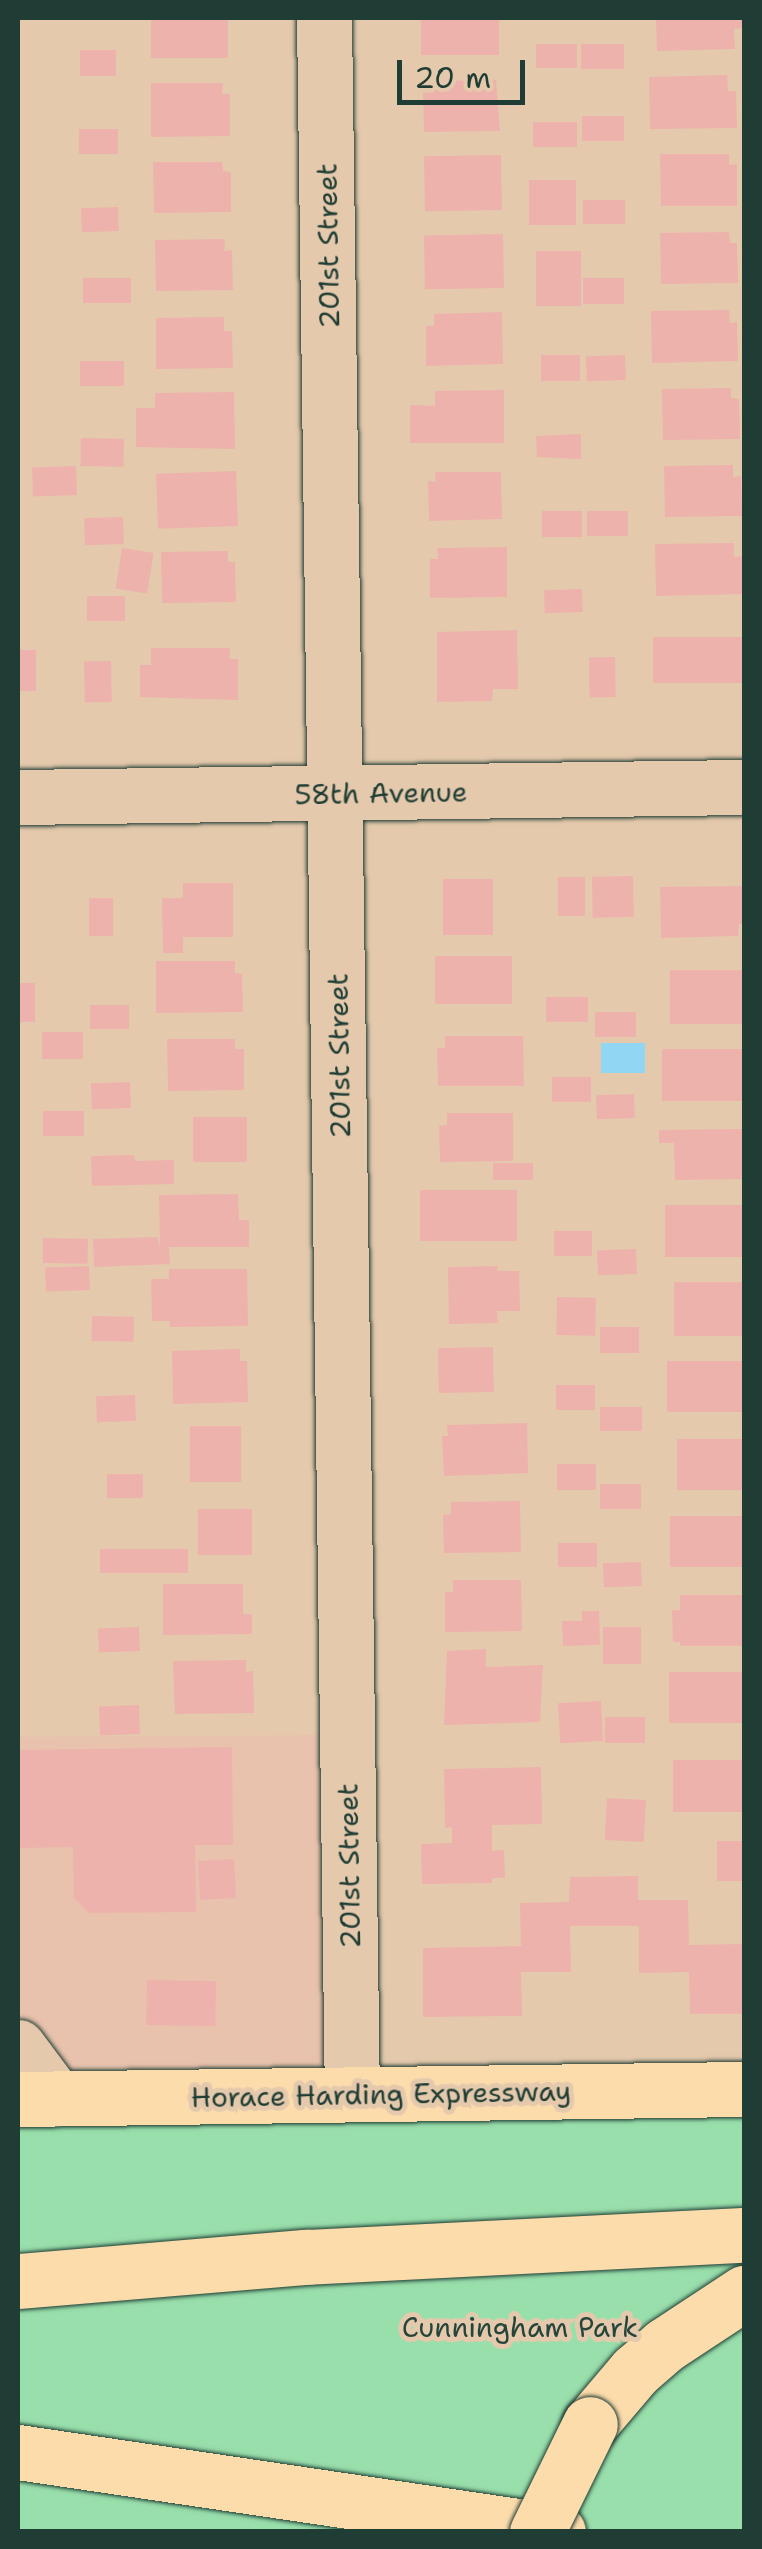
<!DOCTYPE html>
<style>
body{margin:0}
#map{position:relative;width:762px;height:2549px;overflow:hidden;background:#e5c9ac;font-family:"Shantell Sans",sans-serif}
div>[style]{position:absolute}
.built>*{inset:0;background:#e8c2ac}
.green>*{inset:0;background:#99dfac;transform-origin:0 0}
.water>*{inset:0;background:#91d6f3;transform-origin:0 0}
.building>*{inset:0;background:#eeb2ac;transform-origin:0 0}
.roads{filter:drop-shadow(0 0 2px #1f3d34) drop-shadow(0 0 2px #1f3d34)}
.minor>*{height:55px;margin:-27.5px;padding:0 27.5px;transform-origin:27.5px;border-radius:27.5px;background:#e5c9ac}
.major>*{height:55px;margin:-27.5px;padding:0 27.5px;transform-origin:27.5px;border-radius:27.5px;background:#fddcac}
.highway>*{height:55px;margin:-27.5px;padding:0 27.5px;transform-origin:27.5px;border-radius:27.5px;background:#fddcac}
.bridges{filter:drop-shadow(0 0 2px #1f3d34) drop-shadow(0 0 2px #1f3d34)}
.highway-bridge>*{height:55px;margin:-27.5px;padding:0 27.5px;transform-origin:27.5px;border-radius:27.5px;background:#fddcac}
span{translate:-50% -50%;white-space:nowrap;text-align:center;line-height:1.15;-webkit-text-stroke:10px #e5c9ac;paint-order:stroke}
.street-label{font-size:28px;color:#1f3d34}
.park-label{font-size:28px;color:#25453a}
.frame{position:absolute;inset:0;border:20px solid #1f3d34;pointer-events:none}
.scale{position:absolute;left:397px;top:60px;width:128px;height:45px;box-sizing:border-box;border:5px solid #1f3d34;border-top:0;padding-left:12px;font-size:30px;line-height:35px;white-space:nowrap;color:#1f3d34;-webkit-text-stroke:8px #e5c9ac;paint-order:stroke}
</style>
<div id="map">
<div class="built">
<div style="clip-path:polygon(327px 1735px,333px 2067px,59px 2069px,18px 2016px,18px 1737px)"></div>
</div>
<div class="green">
<div style="left:744px;top:2117px;width:414px;height:726px;rotate:90deg"></div>
</div>
<div class="water">
<div style="left:645px;top:1043px;width:30px;height:44px;rotate:90deg"></div>
</div>
<div class="building">
<div style="left:151px;top:18px;width:77px;height:40px"></div>
<div style="left:421px;top:18px;width:78px;height:37px"></div>
<div style="clip-path:polygon(656px 18px,744px 18px,744px 28px,734px 29px,735px 49px,657px 51px)"></div>
<div style="left:577px;top:44px;width:24px;height:41px;rotate:90deg"></div>
<div style="left:581px;top:44px;width:43px;height:25px"></div>
<div style="left:80px;top:50px;width:36px;height:26px"></div>
<div style="clip-path:polygon(727px 75px,728px 91px,736px 91px,737px 128px,650px 129px,649px 77px)"></div>
<div style="clip-path:polygon(496px 80px,500px 131px,424px 132px,423px 93px,434px 92px,433px 81px)"></div>
<div style="clip-path:polygon(151px 83px,223px 83px,222px 94px,230px 94px,230px 136px,151px 137px)"></div>
<div style="left:624px;top:116px;width:25px;height:42px;rotate:90deg"></div>
<div style="left:577px;top:122px;width:25px;height:44px;rotate:90deg"></div>
<div style="left:79px;top:129px;width:39px;height:25px"></div>
<div style="clip-path:polygon(660px 154px,729px 154px,729px 165px,737px 164px,737px 206px,661px 206px)"></div>
<div style="left:501px;top:155px;width:55px;height:77px;rotate:89deg"></div>
<div style="clip-path:polygon(153px 162px,222px 162px,223px 171px,231px 172px,231px 212px,154px 213px)"></div>
<div style="left:529px;top:180px;width:47px;height:45px"></div>
<div style="left:583px;top:200px;width:42px;height:24px"></div>
<div style="left:118px;top:207px;width:24px;height:37px;rotate:88deg"></div>
<div style="clip-path:polygon(729px 232px,730px 243px,737px 243px,738px 283px,661px 284px,660px 233px)"></div>
<div style="left:503px;top:234px;width:54px;height:79px;rotate:89deg"></div>
<div style="clip-path:polygon(225px 239px,224px 251px,232px 250px,233px 290px,156px 291px,155px 240px)"></div>
<div style="left:536px;top:251px;width:45px;height:55px"></div>
<div style="left:83px;top:278px;width:48px;height:25px"></div>
<div style="left:583px;top:278px;width:41px;height:26px"></div>
<div style="clip-path:polygon(729px 310px,730px 323px,737px 322px,738px 361px,652px 363px,651px 311px)"></div>
<div style="clip-path:polygon(502px 312px,503px 364px,426px 366px,426px 326px,434px 326px,434px 314px)"></div>
<div style="clip-path:polygon(224px 317px,224px 331px,232px 331px,233px 368px,156px 369px,156px 318px)"></div>
<div style="left:580px;top:355px;width:26px;height:39px;rotate:90deg"></div>
<div style="left:625px;top:355px;width:25px;height:39px;rotate:88deg"></div>
<div style="left:124px;top:361px;width:25px;height:44px;rotate:90deg"></div>
<div style="clip-path:polygon(731px 388px,731px 398px,739px 399px,740px 439px,663px 440px,662px 389px)"></div>
<div style="clip-path:polygon(504px 390px,504px 443px,410px 443px,410px 405px,435px 406px,435px 391px)"></div>
<div style="clip-path:polygon(234px 392px,235px 449px,136px 447px,136px 408px,155px 408px,155px 393px)"></div>
<div style="clip-path:polygon(581px 434px,581px 459px,537px 457px,536px 436px)"></div>
<div style="left:81px;top:438px;width:43px;height:28px;rotate:1deg"></div>
<div style="clip-path:polygon(733px 465px,733px 477px,741px 476px,742px 516px,665px 517px,664px 466px)"></div>
<div style="left:76px;top:466px;width:29px;height:44px;rotate:88deg"></div>
<div style="left:236px;top:471px;width:55px;height:80px;rotate:88deg"></div>
<div style="clip-path:polygon(435px 472px,501px 472px,502px 519px,429px 521px,428px 481px,436px 482px)"></div>
<div style="left:582px;top:511px;width:26px;height:40px;rotate:90deg"></div>
<div style="left:587px;top:511px;width:41px;height:25px"></div>
<div style="left:123px;top:517px;width:27px;height:39px;rotate:88deg"></div>
<div style="clip-path:polygon(734px 543px,734px 557px,743px 556px,743px 594px,656px 596px,655px 544px)"></div>
<div style="clip-path:polygon(507px 547px,507px 597px,430px 598px,430px 559px,438px 559px,437px 548px)"></div>
<div style="left:122px;top:548px;width:32px;height:41px;rotate:9deg"></div>
<div style="clip-path:polygon(228px 551px,228px 562px,235px 562px,236px 602px,162px 603px,161px 552px)"></div>
<div style="left:582px;top:589px;width:23px;height:38px;rotate:88deg"></div>
<div style="left:87px;top:596px;width:38px;height:25px"></div>
<div style="clip-path:polygon(517px 630px,518px 689px,493px 689px,492px 701px,437px 702px,437px 632px)"></div>
<div style="left:653px;top:637px;width:91px;height:46px"></div>
<div style="clip-path:polygon(151px 648px,230px 648px,229px 659px,238px 659px,238px 700px,140px 697px,140px 665px,151px 665px)"></div>
<div style="left:18px;top:650px;width:18px;height:41px"></div>
<div style="left:615px;top:657px;width:40px;height:26px;rotate:89deg"></div>
<div style="left:111px;top:661px;width:41px;height:27px;rotate:89deg"></div>
<div style="left:633px;top:876px;width:41px;height:41px;rotate:89deg"></div>
<div style="left:585px;top:877px;width:39px;height:27px;rotate:90deg"></div>
<div style="left:443px;top:879px;width:50px;height:56px"></div>
<div style="clip-path:polygon(183px 883px,233px 883px,233px 937px,183px 937px,183px 953px,163px 953px,162px 898px,183px 898px)"></div>
<div style="clip-path:polygon(744px 886px,744px 924px,739px 924px,738px 936px,661px 938px,660px 887px)"></div>
<div style="left:89px;top:898px;width:24px;height:38px"></div>
<div style="left:435px;top:956px;width:77px;height:48px"></div>
<div style="clip-path:polygon(156px 961px,235px 961px,235px 973px,242px 974px,243px 1012px,156px 1013px)"></div>
<div style="left:744px;top:970px;width:54px;height:74px;rotate:90deg"></div>
<div style="left:18px;top:983px;width:17px;height:39px"></div>
<div style="left:546px;top:997px;width:42px;height:25px"></div>
<div style="left:90px;top:1005px;width:39px;height:24px"></div>
<div style="left:595px;top:1012px;width:41px;height:25px"></div>
<div style="left:42px;top:1032px;width:41px;height:27px"></div>
<div style="clip-path:polygon(445px 1036px,523px 1036px,524px 1086px,438px 1086px,437px 1048px,445px 1048px)"></div>
<div style="clip-path:polygon(167px 1039px,235px 1039px,235px 1049px,244px 1049px,244px 1090px,168px 1091px)"></div>
<div style="left:744px;top:1049px;width:52px;height:82px;rotate:90deg"></div>
<div style="left:552px;top:1077px;width:39px;height:25px"></div>
<div style="left:130px;top:1082px;width:26px;height:39px;rotate:88deg"></div>
<div style="left:634px;top:1094px;width:24px;height:38px;rotate:88deg"></div>
<div style="left:43px;top:1111px;width:41px;height:25px"></div>
<div style="clip-path:polygon(447px 1113px,513px 1113px,513px 1161px,440px 1162px,439px 1126px,447px 1125px)"></div>
<div style="left:193px;top:1117px;width:54px;height:45px"></div>
<div style="clip-path:polygon(743px 1129px,744px 1179px,675px 1180px,674px 1143px,659px 1143px,659px 1130px)"></div>
<div style="clip-path:polygon(134px 1155px,135px 1161px,174px 1160px,174px 1184px,92px 1186px,91px 1156px)"></div>
<div style="left:493px;top:1163px;width:40px;height:17px"></div>
<div style="left:517px;top:1190px;width:51px;height:97px;rotate:90deg"></div>
<div style="clip-path:polygon(238px 1194px,239px 1220px,249px 1220px,249px 1247px,169px 1247px,170px 1264px,94px 1267px,93px 1239px,157px 1237px,160px 1248px,159px 1195px)"></div>
<div style="left:665px;top:1205px;width:79px;height:52px"></div>
<div style="left:592px;top:1231px;width:25px;height:38px;rotate:90deg"></div>
<div style="left:43px;top:1238px;width:45px;height:25px;rotate:1deg"></div>
<div style="left:636px;top:1249px;width:25px;height:39px;rotate:88deg"></div>
<div style="left:89px;top:1266px;width:24px;height:44px;rotate:88deg"></div>
<div style="clip-path:polygon(498px 1266px,497px 1271px,519px 1271px,520px 1311px,497px 1311px,498px 1323px,449px 1324px,448px 1267px)"></div>
<div style="clip-path:polygon(169px 1269px,247px 1269px,248px 1326px,170px 1327px,170px 1321px,152px 1321px,151px 1279px,169px 1279px)"></div>
<div style="left:744px;top:1282px;width:54px;height:70px;rotate:90deg"></div>
<div style="left:557px;top:1297px;width:39px;height:38px;rotate:1deg"></div>
<div style="left:92px;top:1316px;width:42px;height:25px;rotate:1deg"></div>
<div style="left:600px;top:1327px;width:39px;height:26px"></div>
<div style="left:493px;top:1347px;width:45px;height:55px;rotate:89deg"></div>
<div style="clip-path:polygon(240px 1349px,240px 1361px,247px 1361px,248px 1402px,173px 1404px,172px 1351px)"></div>
<div style="left:744px;top:1361px;width:51px;height:77px;rotate:90deg"></div>
<div style="left:595px;top:1385px;width:25px;height:39px;rotate:90deg"></div>
<div style="left:135px;top:1395px;width:26px;height:39px;rotate:88deg"></div>
<div style="left:600px;top:1407px;width:42px;height:24px"></div>
<div style="clip-path:polygon(527px 1423px,528px 1473px,444px 1476px,442px 1436px,448px 1436px,447px 1425px)"></div>
<div style="left:241px;top:1426px;width:56px;height:51px;rotate:90deg"></div>
<div style="left:744px;top:1439px;width:51px;height:67px;rotate:90deg"></div>
<div style="left:557px;top:1464px;width:39px;height:26px"></div>
<div style="left:107px;top:1474px;width:36px;height:24px"></div>
<div style="left:600px;top:1484px;width:41px;height:25px"></div>
<div style="clip-path:polygon(520px 1501px,521px 1552px,444px 1553px,443px 1515px,451px 1514px,451px 1502px)"></div>
<div style="left:198px;top:1509px;width:54px;height:46px"></div>
<div style="left:744px;top:1516px;width:51px;height:74px;rotate:90deg"></div>
<div style="left:597px;top:1543px;width:24px;height:39px;rotate:90deg"></div>
<div style="left:188px;top:1549px;width:24px;height:88px;rotate:90deg"></div>
<div style="left:641px;top:1562px;width:24px;height:38px;rotate:88deg"></div>
<div style="clip-path:polygon(453px 1580px,521px 1580px,522px 1631px,445px 1632px,445px 1592px,453px 1592px)"></div>
<div style="clip-path:polygon(163px 1584px,243px 1584px,243px 1614px,252px 1614px,252px 1634px,163px 1635px)"></div>
<div style="clip-path:polygon(680px 1595px,744px 1595px,744px 1646px,680px 1646px,680px 1642px,673px 1642px,672px 1610px,680px 1610px)"></div>
<div style="clip-path:polygon(582px 1611px,599px 1611px,600px 1645px,563px 1646px,562px 1621px,582px 1621px)"></div>
<div style="left:139px;top:1627px;width:24px;height:41px;rotate:88deg"></div>
<div style="left:603px;top:1627px;width:38px;height:37px"></div>
<div style="clip-path:polygon(486px 1649px,486px 1667px,543px 1665px,540px 1722px,444px 1725px,447px 1651px)"></div>
<div style="clip-path:polygon(246px 1660px,246px 1672px,253px 1671px,254px 1713px,175px 1714px,173px 1661px)"></div>
<div style="left:744px;top:1672px;width:51px;height:75px;rotate:90deg"></div>
<div style="left:601px;top:1701px;width:40px;height:43px;rotate:87deg"></div>
<div style="left:139px;top:1705px;width:29px;height:40px;rotate:88deg"></div>
<div style="left:605px;top:1717px;width:40px;height:26px"></div>
<div style="clip-path:polygon(232px 1747px,233px 1845px,195px 1845px,196px 1912px,89px 1913px,74px 1898px,73px 1847px,18px 1848px,18px 1750px)"></div>
<div style="left:744px;top:1760px;width:52px;height:71px;rotate:90deg"></div>
<div style="clip-path:polygon(541px 1767px,542px 1824px,492px 1825px,492px 1851px,504px 1850px,505px 1878px,492px 1878px,492px 1883px,422px 1884px,421px 1844px,452px 1843px,452px 1827px,445px 1828px,444px 1769px)"></div>
<div style="left:607px;top:1798px;width:39px;height:42px;rotate:3deg"></div>
<div style="left:717px;top:1841px;width:27px;height:40px"></div>
<div style="left:234px;top:1859px;width:39px;height:36px;rotate:87deg"></div>
<div style="clip-path:polygon(638px 1876px,638px 1900px,688px 1900px,689px 1945px,744px 1944px,744px 2014px,690px 2014px,689px 1972px,639px 1973px,639px 1926px,570px 1926px,571px 1972px,521px 1972px,522px 2016px,423px 2017px,423px 1948px,521px 1946px,520px 1903px,569px 1902px,570px 1877px)"></div>
<div style="left:147px;top:1980px;width:69px;height:45px;rotate:1deg"></div>
</div>
<div class="roads">
<div class="minor">
<div style="left:324px;top:18px;width:2076px;rotate:89.23deg"></div>
<div style="left:18px;top:797px;width:726px;rotate:-0.79deg"></div>
<div style="left:18px;top:2047px;width:64px;rotate:53.3deg"></div>
</div>
<div class="major">
<div style="left:18px;top:2099px;width:726px;rotate:-0.79deg"></div>
</div>
<div class="highway">
<div style="left:18px;top:2281px;width:289px;rotate:-4.8deg"></div>
<div style="left:306px;top:2257px;width:439px;rotate:-2.9deg"></div>
<div style="left:590px;top:2424px;width:70px;rotate:-49.7deg"></div>
<div style="left:635px;top:2371px;width:40px;rotate:-41deg"></div>
<div style="left:665px;top:2345px;width:95px;rotate:-33.4deg"></div>
<div style="left:18px;top:2452px;width:546px;rotate:8.43deg"></div>
</div>
</div>
<div class="bridges">
<div class="highway-bridge">
<div style="left:537px;top:2532px;width:120px;rotate:-63.9deg"></div>
</div>
</div>
<div class="street-label">
<span style="left:328px;top:246px;rotate:-91deg">201st Street</span>
<span style="left:381px;top:793px;rotate:-1deg">58th Avenue</span>
<span style="left:339px;top:1056px;rotate:-91deg">201st Street</span>
<span style="left:349px;top:1866px;rotate:-91deg">201st Street</span>
<span style="left:381px;top:2094px;rotate:-1deg">Horace Harding Expressway</span>
</div>
<div class="park-label">
<span style="left:520px;top:2327px">Cunningham Park</span>
</div>
<div class="frame"></div>
<div class="scale">20 m</div>
</div>
